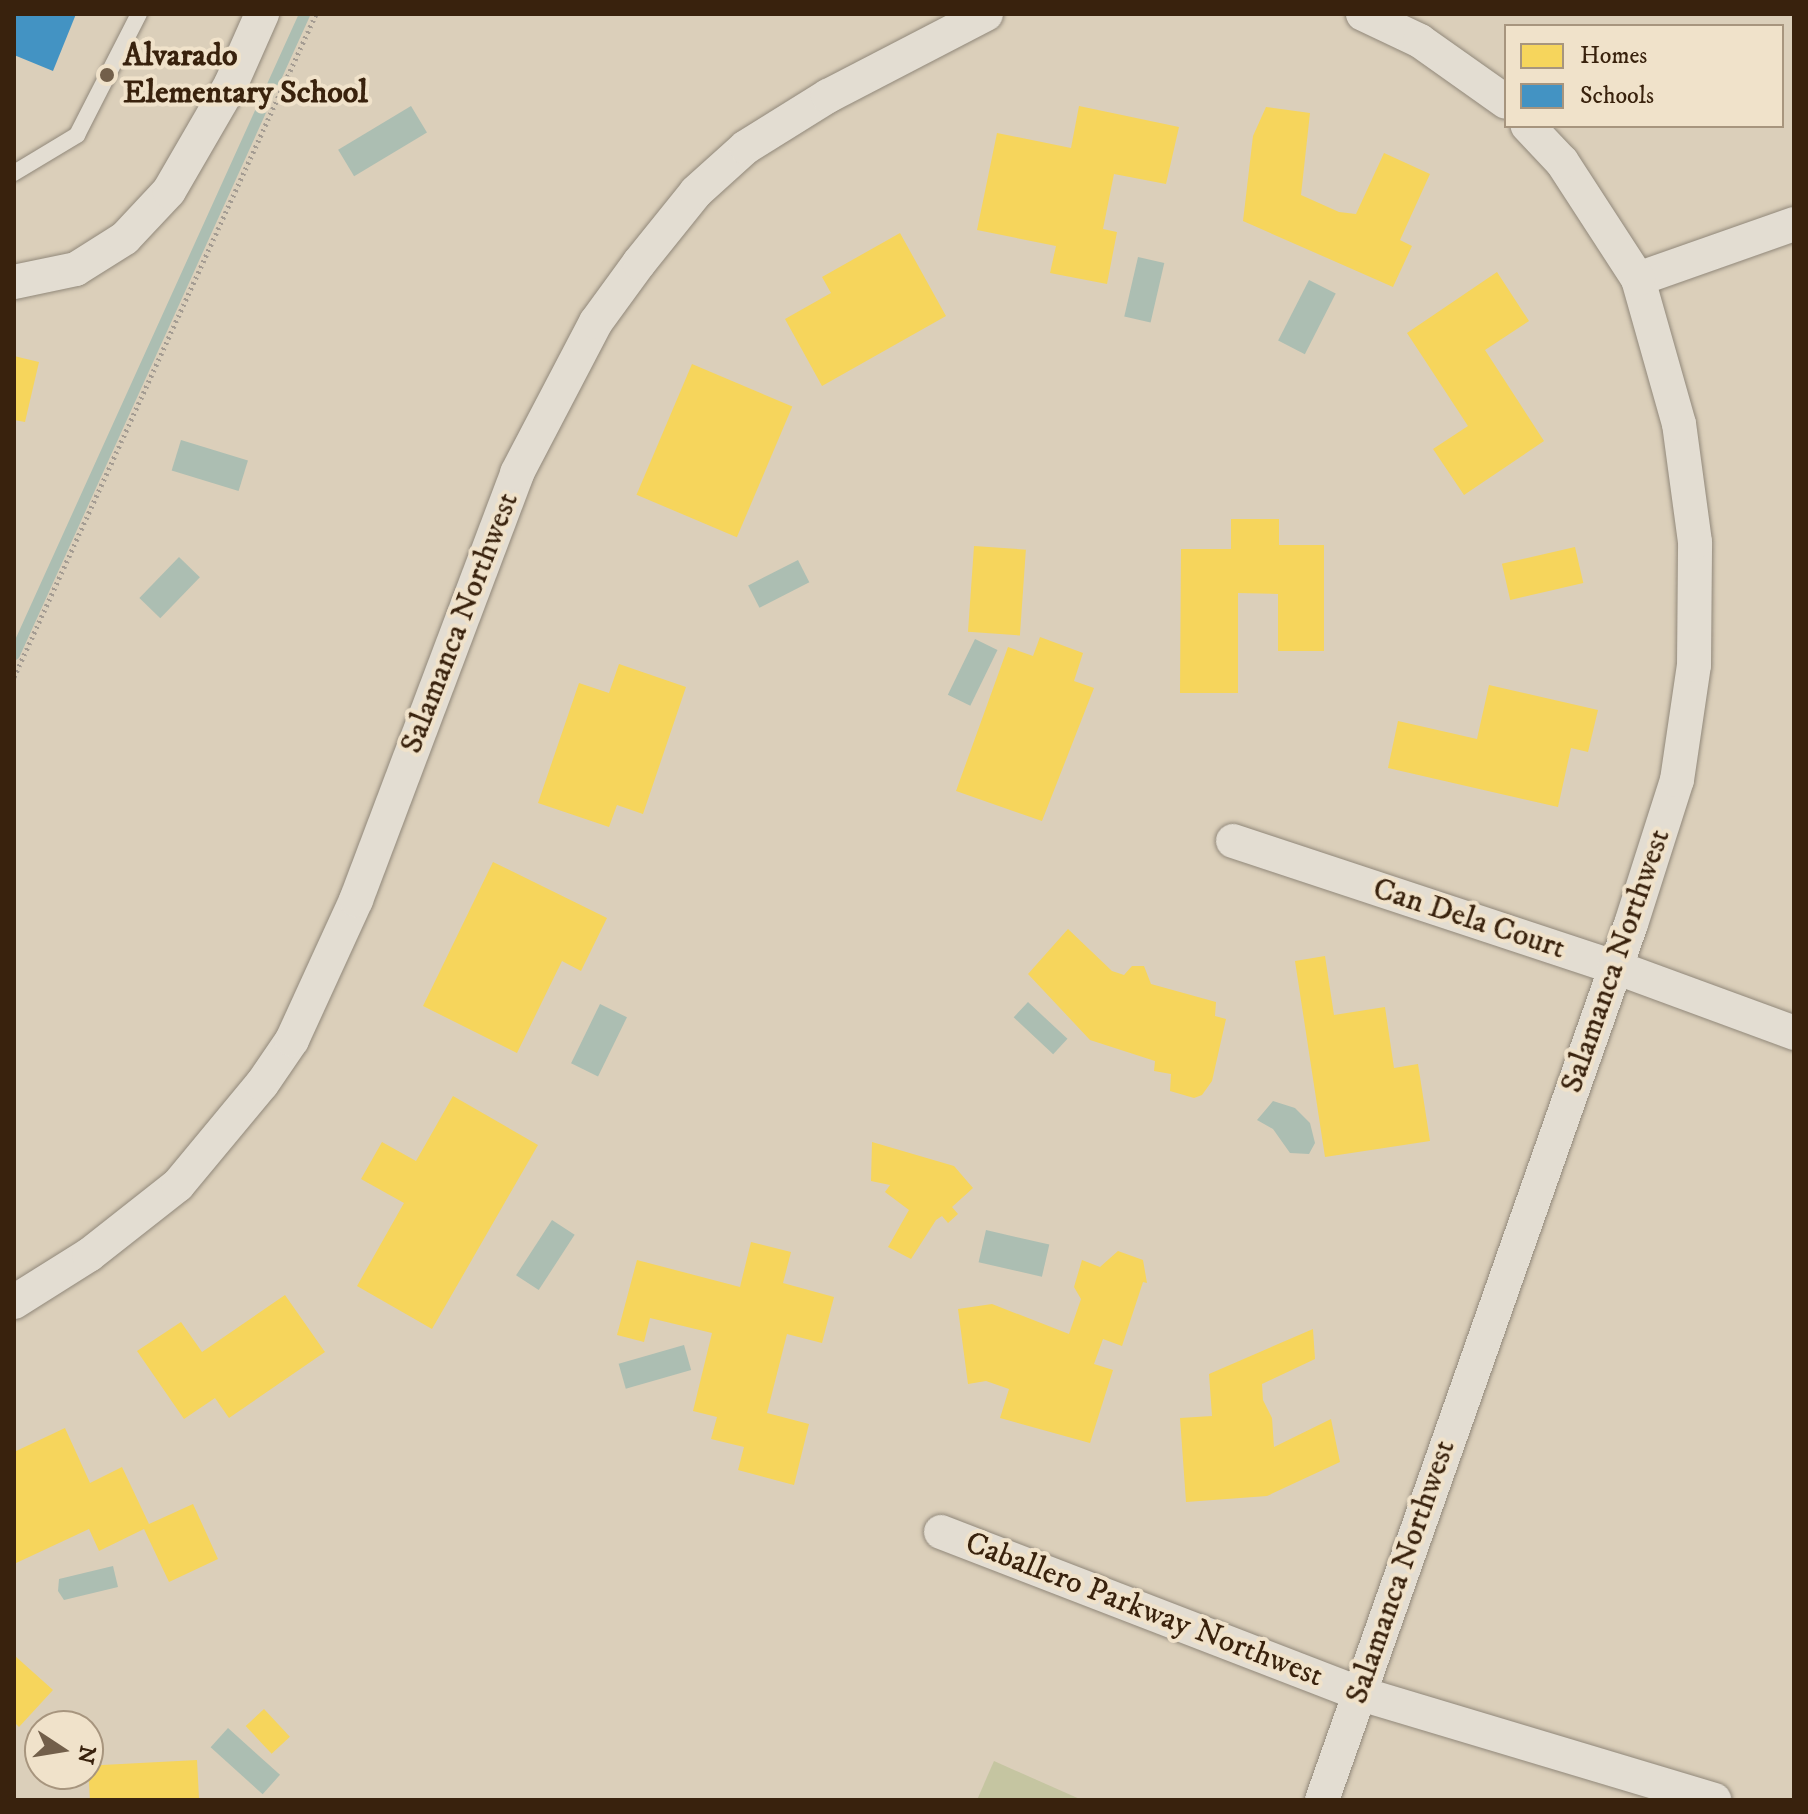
<!DOCTYPE html>
<style>
body{margin:0}
#map{position:relative;width:1808px;height:1814px;overflow:hidden;background:#dbcfba;font-family:"IM FELL DW Pica",serif}
div>[style]{position:absolute}
.green>*{inset:0;background:#c5c5a1}
.water>*{inset:0;background:#acbeb2;transform-origin:0 0}
.homes>*{inset:0;background:#f6d55c;transform-origin:0 0}
.schools>*{inset:0;background:#4393c3}
.stream>*{height:11px;margin:-5.5px;padding:0 5.5px;transform-origin:5.5px;border-radius:5.5px;background:#acbeb2}
.path>*{height:5px;margin-top:-2.5px;transform-origin:0;background:repeating-linear-gradient(90deg,#a49c92 0 2px,transparent 0 6px)}
.roads{filter:drop-shadow(0 0 2px #91887a) drop-shadow(0 0 2px #91887a)}
.lane>*{height:16px;margin:-8px;padding:0 8px;transform-origin:8px;border-radius:8px;background:#e3ddd2}
.street>*{height:34px;margin:-17px;padding:0 17px;transform-origin:17px;border-radius:17px;background:#e3ddd2}
.dots>*{width:22px;height:22px;translate:-50% -50%;box-sizing:border-box;border:4px solid #f0e2ca;border-radius:50%}
span{translate:-50% -50%;white-space:nowrap;text-align:center;line-height:1.15;-webkit-text-stroke:8px #f0e2ca;paint-order:stroke}
.poi-label{font-size:32px;color:#39220d;font-weight:700}
.left{translate:0 -50%;text-align:left}
.street-label{font-size:32px;color:#39220d}
.frame{position:absolute;inset:0;border:16px solid #39220d;pointer-events:none}
.legend{position:absolute;left:1504px;top:24px;width:280px;height:104px;box-sizing:border-box;background:#f0e2ca;border:2px solid #a7957e;margin:0;padding:10px 14px;list-style:none;font-size:24px;color:#39220d}
.legend li{display:flex;align-items:center;gap:16px;height:40px}
.legend b{width:40px;border:2px solid #a7957e}
.north{position:absolute;left:24px;top:1710px;width:80px;height:80px;box-sizing:border-box;background:#f0e2ca;border:2px solid #a7957e;border-radius:50%;rotate:102deg;font-size:22px;font-weight:700;line-height:32px;text-align:center;color:#39220d}
.north::after{content:'';display:block;margin:auto;width:28px;height:36px;background:#725f4a;clip-path:polygon(50% 0,100% 100%,50% 72%,0 100%)}
</style>
<div id="map">
<div class="green">
<div style="clip-path:polygon(994px 1761px,1082px 1800px,977px 1800px)"></div>
</div>
<div class="water">
<div style="left:411px;top:106px;width:31px;height:85px;rotate:59deg"></div>
<div style="left:1138px;top:257px;width:27px;height:61px;rotate:13deg"></div>
<div style="left:1309px;top:280px;width:30px;height:68px;rotate:27deg"></div>
<div style="left:181px;top:440px;width:70px;height:32px;rotate:17deg"></div>
<div style="left:179px;top:557px;width:29px;height:57px;rotate:44deg"></div>
<div style="left:798px;top:560px;width:25px;height:56px;rotate:63deg"></div>
<div style="left:975px;top:639px;width:25px;height:62px;rotate:26deg"></div>
<div style="left:1028px;top:1002px;width:54px;height:21px;rotate:43deg"></div>
<div style="left:600px;top:1004px;width:30px;height:66px;rotate:26deg"></div>
<div style="clip-path:polygon(1273px 1101px,1295px 1108px,1310px 1123px,1315px 1143px,1309px 1154px,1290px 1153px,1273px 1129px,1257px 1120px)"></div>
<div style="left:552px;top:1220px;width:27px;height:66px;rotate:33deg"></div>
<div style="left:986px;top:1230px;width:65px;height:33px;rotate:13deg"></div>
<div style="left:684px;top:1345px;width:26px;height:68px;rotate:74deg"></div>
<div style="clip-path:polygon(113px 1566px,118px 1587px,64px 1600px,58px 1591px,59px 1579px)"></div>
<div style="left:228px;top:1728px;width:70px;height:26px;rotate:42deg"></div>
</div>
<div class="homes">
<div style="clip-path:polygon(1079px 106px,1179px 127px,1166px 184px,1114px 174px,1103px 229px,1117px 232px,1107px 284px,1050px 273px,1056px 246px,977px 230px,997px 133px,1071px 148px)"></div>
<div style="clip-path:polygon(1266px 107px,1310px 113px,1301px 195px,1339px 212px,1356px 214px,1384px 153px,1430px 174px,1400px 240px,1412px 246px,1393px 287px,1243px 221px,1253px 136px)"></div>
<div style="clip-path:polygon(900px 233px,946px 316px,822px 386px,785px 319px,831px 293px,822px 277px)"></div>
<div style="clip-path:polygon(1497px 272px,1529px 321px,1485px 350px,1544px 441px,1464px 495px,1433px 449px,1468px 426px,1407px 333px)"></div>
<div style="clip-path:polygon(14px 356px,39px 362px,25px 422px,14px 420px)"></div>
<div style="left:692px;top:364px;width:109px;height:142px;rotate:23deg"></div>
<div style="clip-path:polygon(1231px 519px,1279px 519px,1279px 545px,1324px 545px,1324px 651px,1278px 651px,1278px 594px,1238px 593px,1238px 693px,1180px 693px,1181px 549px,1231px 549px)"></div>
<div style="left:974px;top:546px;width:52px;height:86px;rotate:4deg"></div>
<div style="left:1575px;top:547px;width:37px;height:75px;rotate:77deg"></div>
<div style="clip-path:polygon(1040px 637px,1083px 653px,1074px 681px,1094px 688px,1042px 821px,956px 791px,1008px 647px,1033px 656px)"></div>
<div style="clip-path:polygon(619px 664px,686px 687px,643px 814px,617px 805px,609px 827px,538px 803px,579px 683px,609px 693px)"></div>
<div style="clip-path:polygon(1489px 685px,1598px 710px,1588px 752px,1571px 748px,1558px 807px,1388px 768px,1398px 721px,1477px 739px)"></div>
<div style="clip-path:polygon(493px 862px,607px 918px,581px 971px,562px 961px,517px 1053px,423px 1006px)"></div>
<div style="clip-path:polygon(1068px 929px,1112px 971px,1124px 975px,1132px 966px,1144px 966px,1151px 984px,1216px 1002px,1215px 1016px,1226px 1019px,1212px 1081px,1202px 1095px,1194px 1098px,1170px 1091px,1171px 1074px,1154px 1071px,1155px 1061px,1090px 1040px,1028px 974px)"></div>
<div style="clip-path:polygon(1325px 956px,1334px 1015px,1385px 1007px,1394px 1068px,1418px 1064px,1430px 1141px,1325px 1157px,1295px 961px)"></div>
<div style="clip-path:polygon(453px 1096px,538px 1145px,432px 1329px,357px 1286px,404px 1203px,361px 1179px,382px 1142px,416px 1161px)"></div>
<div style="clip-path:polygon(872px 1142px,954px 1166px,973px 1188px,952px 1207px,958px 1214px,948px 1223px,942px 1216px,936px 1220px,911px 1259px,888px 1247px,909px 1210px,885px 1192px,890px 1185px,871px 1181px)"></div>
<div style="clip-path:polygon(751px 1242px,791px 1252px,783px 1283px,834px 1297px,822px 1343px,787px 1334px,767px 1413px,809px 1424px,794px 1485px,738px 1470px,744px 1447px,711px 1439px,717px 1417px,693px 1411px,712px 1333px,650px 1318px,644px 1342px,617px 1335px,637px 1260px,740px 1287px)"></div>
<div style="clip-path:polygon(1118px 1251px,1143px 1260px,1147px 1283px,1143px 1282px,1122px 1346px,1103px 1339px,1094px 1364px,1113px 1370px,1090px 1443px,1000px 1418px,1009px 1389px,986px 1381px,968px 1384px,958px 1309px,992px 1304px,1069px 1334px,1081px 1299px,1074px 1287px,1082px 1260px,1100px 1267px)"></div>
<div style="clip-path:polygon(285px 1295px,325px 1352px,229px 1418px,215px 1398px,184px 1419px,137px 1351px,181px 1322px,202px 1352px)"></div>
<div style="clip-path:polygon(1313px 1329px,1315px 1359px,1262px 1384px,1263px 1400px,1272px 1418px,1274px 1447px,1331px 1419px,1340px 1462px,1267px 1496px,1186px 1502px,1180px 1418px,1212px 1416px,1209px 1374px)"></div>
<div style="clip-path:polygon(65px 1428px,90px 1483px,122px 1467px,149px 1524px,193px 1504px,218px 1559px,169px 1582px,144px 1529px,99px 1551px,89px 1529px,14px 1564px,14px 1452px)"></div>
<div style="clip-path:polygon(14px 1655px,53px 1690px,19px 1727px,14px 1722px)"></div>
<div style="left:264px;top:1709px;width:38px;height:25px;rotate:47deg"></div>
<div style="left:197px;top:1760px;width:40px;height:109px;rotate:87deg"></div>
</div>
<div class="schools">
<div style="clip-path:polygon(14px 14px,76px 14px,53px 71px,14px 55px)"></div>
</div>
<div class="stream">
<div style="left:14px;top:654px;width:703px;rotate:-65.62deg"></div>
</div>
<div class="path">
<div style="left:14px;top:677px;width:729px;rotate:-65.51deg"></div>
</div>
<div class="roads">
<div class="lane">
<div style="left:14px;top:173px;width:74px;rotate:-31.1deg"></div>
<div style="left:77px;top:135px;width:136px;rotate:-62.9deg"></div>
</div>
<div class="street">
<div style="left:1363px;top:14px;width:63px;rotate:25.3deg"></div>
<div style="left:1420px;top:41px;width:105px;rotate:35.3deg"></div>
<div style="left:1638px;top:279px;width:165px;rotate:-19.4deg"></div>
<div style="left:14px;top:282px;width:63px;rotate:-11.8deg"></div>
<div style="left:76px;top:269px;width:58px;rotate:-32.3deg"></div>
<div style="left:125px;top:238px;width:64px;rotate:-46.9deg"></div>
<div style="left:169px;top:191px;width:124px;rotate:-59.9deg"></div>
<div style="left:231px;top:84px;width:77px;rotate:-66.1deg"></div>
<div style="left:1233px;top:841px;width:402px;rotate:18.3deg"></div>
<div style="left:1615px;top:967px;width:191px;rotate:20.2deg"></div>
<div style="left:14px;top:1302px;width:89px;rotate:-32.1deg"></div>
<div style="left:89px;top:1255px;width:113px;rotate:-38.2deg"></div>
<div style="left:178px;top:1185px;width:131px;rotate:-50.3deg"></div>
<div style="left:262px;top:1084px;width:53px;rotate:-55.7deg"></div>
<div style="left:292px;top:1040px;width:154px;rotate:-65.4deg"></div>
<div style="left:356px;top:900px;width:456px;rotate:-69.3deg"></div>
<div style="left:517px;top:473px;width:170px;rotate:-62.4deg"></div>
<div style="left:596px;top:322px;width:73px;rotate:-53.9deg"></div>
<div style="left:639px;top:263px;width:91px;rotate:-51.2deg"></div>
<div style="left:696px;top:192px;width:67px;rotate:-42deg"></div>
<div style="left:746px;top:147px;width:97px;rotate:-31.9deg"></div>
<div style="left:828px;top:96px;width:178px;rotate:-27.4deg"></div>
<div style="left:941px;top:1532px;width:447px;rotate:21.1deg"></div>
<div style="left:1358px;top:1693px;width:372px;rotate:16.7deg"></div>
<div style="left:1322px;top:1800px;width:929px;rotate:-70.57deg"></div>
<div style="left:1631px;top:924px;width:151px;rotate:-72.3deg"></div>
<div style="left:1677px;top:780px;width:116px;rotate:-81.6deg"></div>
<div style="left:1694px;top:665px;width:123px;rotate:-89.5deg"></div>
<div style="left:1695px;top:542px;width:119px;rotate:-97.7deg"></div>
<div style="left:1679px;top:424px;width:151px;rotate:-105.8deg"></div>
<div style="left:1638px;top:279px;width:140px;rotate:-123deg"></div>
<div style="left:1562px;top:162px;width:50px;rotate:-133.4deg"></div>
</div>
</div>
<div class="dots">
<div style="left:107px;top:75px;background:#725f4a"></div>
</div>
<div class="poi-label">
<span class="left" style="left:123px;top:75px">Alvarado<br>Elementary School</span>
</div>
<div class="street-label">
<span style="left:460px;top:623px;rotate:-69deg">Salamanca Northwest</span>
<span style="left:1469px;top:919px;rotate:18deg">Can Dela Court</span>
<span style="left:1616px;top:961px;rotate:-71deg">Salamanca Northwest</span>
<span style="left:1401px;top:1572px;rotate:-71deg">Salamanca Northwest</span>
<span style="left:1144px;top:1610px;rotate:21deg">Caballero Parkway Northwest</span>
</div>
<div class="frame"></div>
<ul class="legend">
<li><b style="height:22px;background:#f6d55c"></b>Homes</li>
<li><b style="height:22px;background:#4393c3"></b>Schools</li>
</ul>
<div class="north">N</div>
</div>
